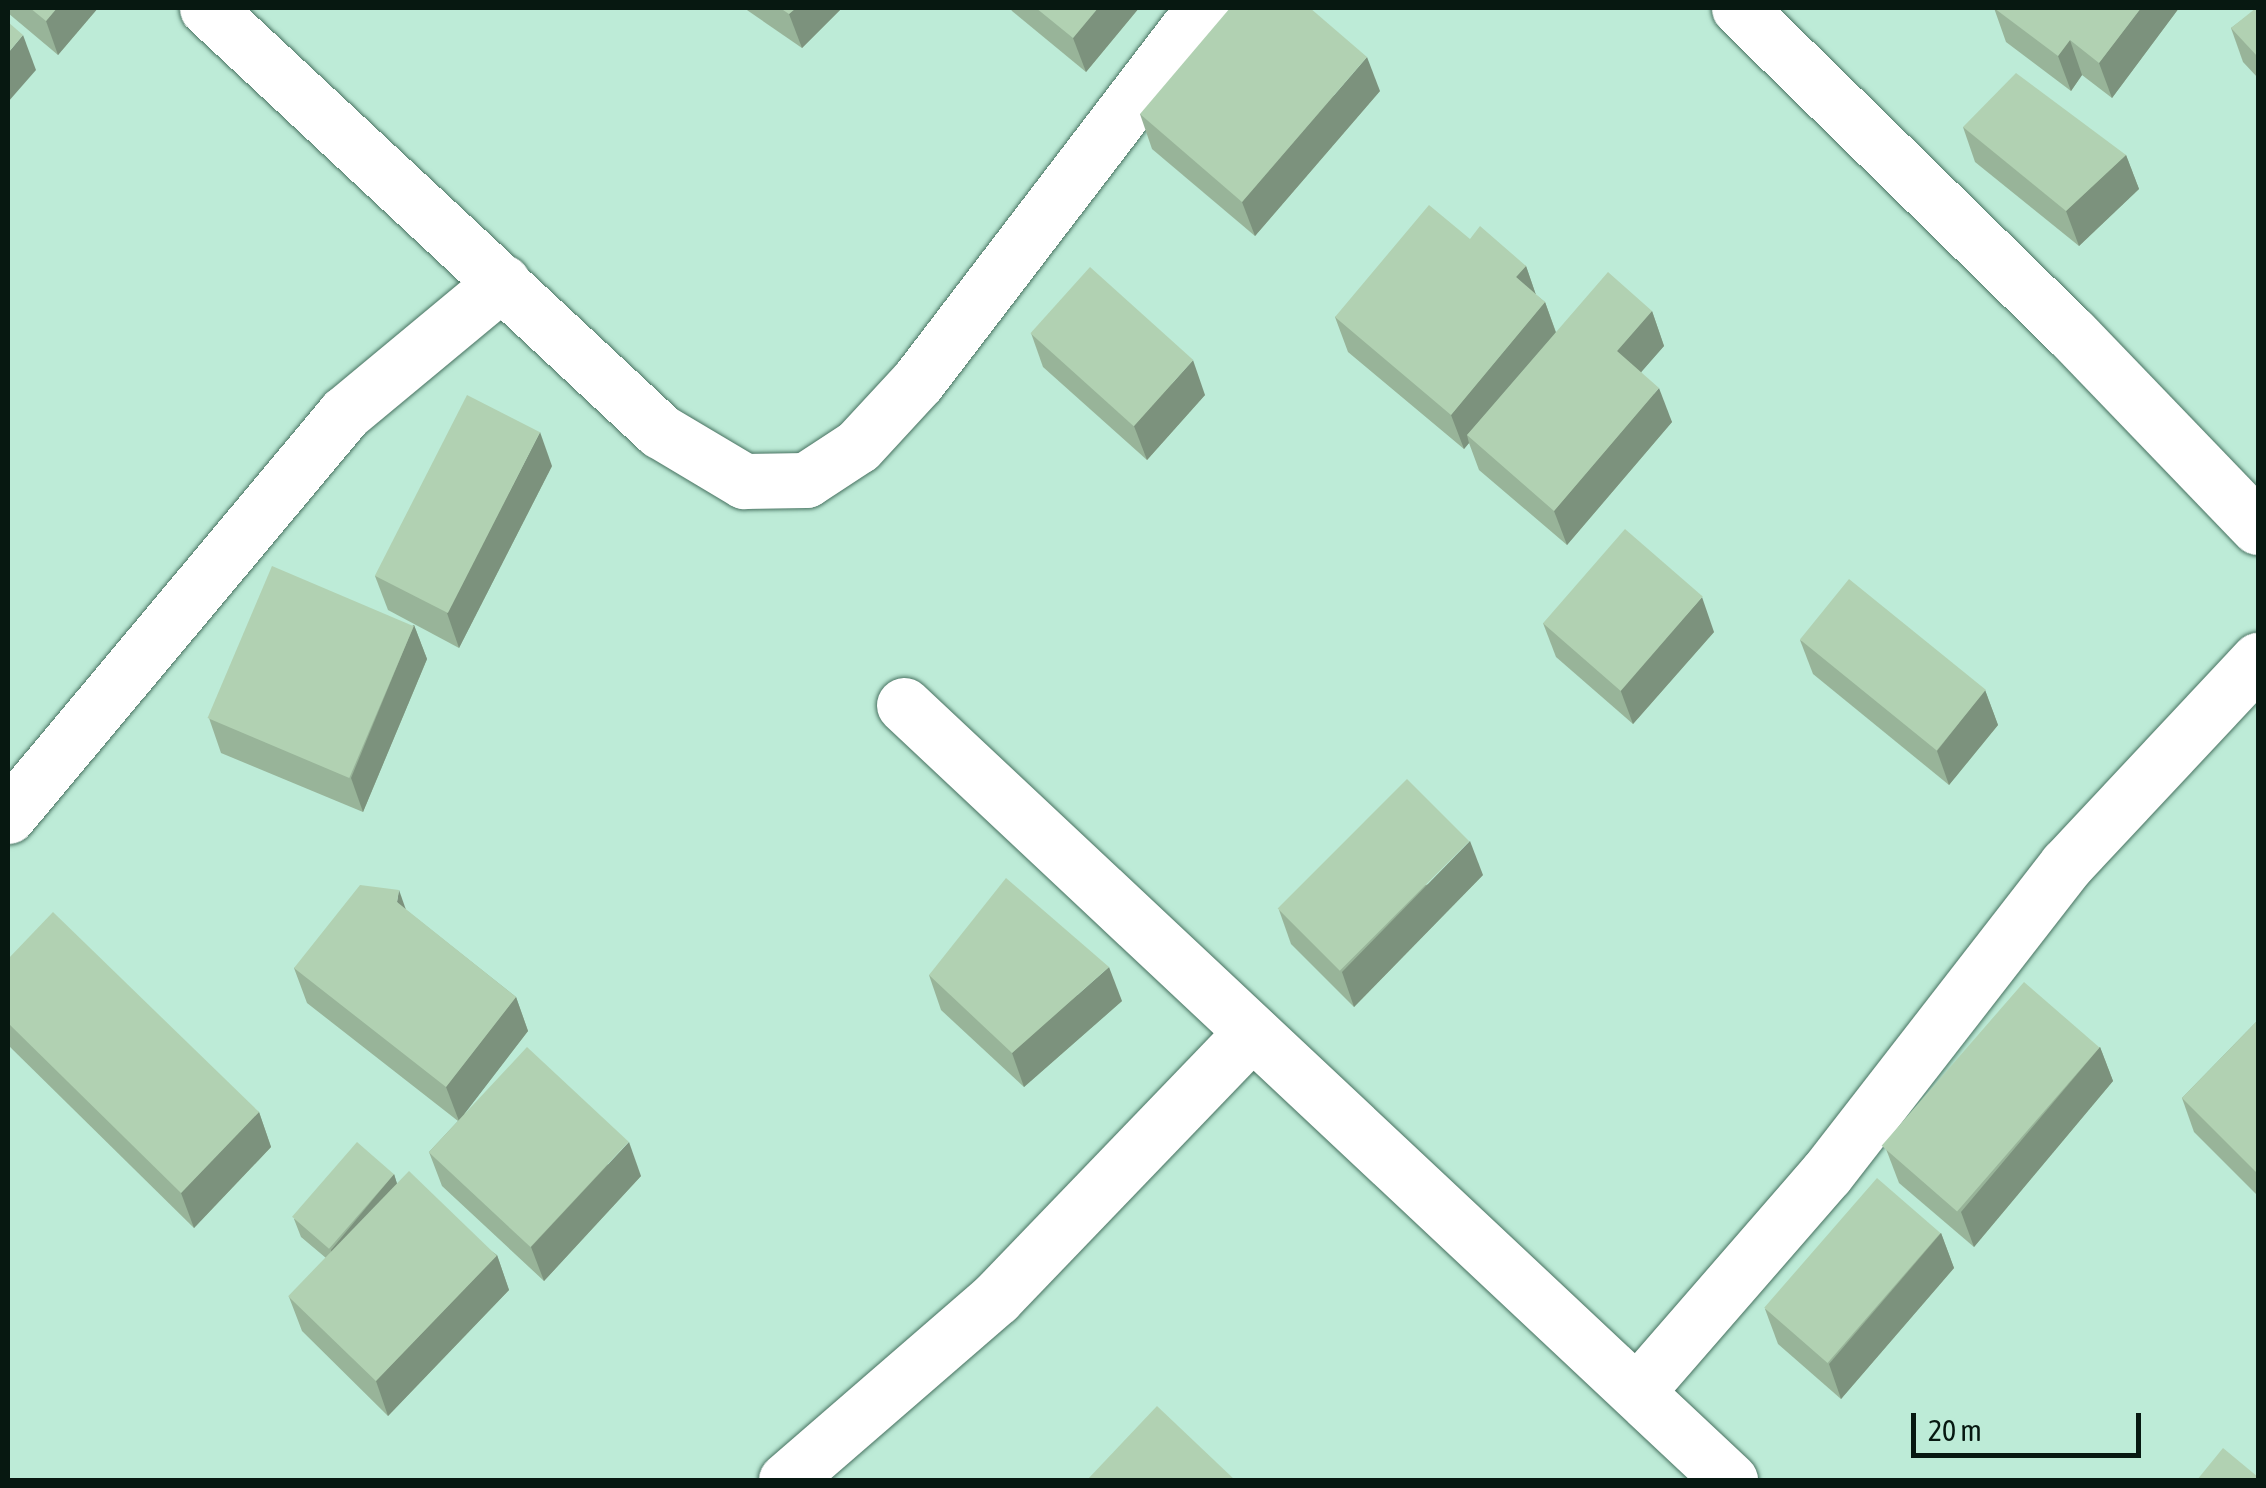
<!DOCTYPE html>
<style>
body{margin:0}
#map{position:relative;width:2266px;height:1488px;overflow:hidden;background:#bdebd7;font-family:"Asap Condensed",sans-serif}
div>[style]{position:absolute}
.roads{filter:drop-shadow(0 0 2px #477160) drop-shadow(0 0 2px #477160)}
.street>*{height:55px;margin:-27.5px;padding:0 27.5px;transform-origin:27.5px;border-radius:27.5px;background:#fff}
.wall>*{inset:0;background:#98b499}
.shaded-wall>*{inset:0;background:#7c927d}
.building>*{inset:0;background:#b1d1b2;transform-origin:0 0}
span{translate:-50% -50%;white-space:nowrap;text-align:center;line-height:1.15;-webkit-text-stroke:9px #bdebd7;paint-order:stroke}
.frame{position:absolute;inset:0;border:10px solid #071811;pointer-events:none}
.scale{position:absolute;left:1911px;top:1413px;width:230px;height:45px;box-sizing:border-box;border:5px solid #071811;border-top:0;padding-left:12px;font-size:30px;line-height:35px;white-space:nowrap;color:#071811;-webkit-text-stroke:8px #bdebd7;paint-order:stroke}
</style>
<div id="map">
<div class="roads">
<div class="street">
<div style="left:207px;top:8px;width:620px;rotate:43.04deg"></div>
<div style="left:660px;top:431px;width:98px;rotate:30.8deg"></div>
<div style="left:744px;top:481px;width:62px;rotate:-0.9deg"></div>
<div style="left:806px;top:480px;width:62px;rotate:-33.2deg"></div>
<div style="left:858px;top:446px;width:88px;rotate:-47.3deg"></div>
<div style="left:918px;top:381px;width:469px;rotate:-52.6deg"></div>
<div style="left:1739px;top:8px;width:466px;rotate:44.4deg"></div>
<div style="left:2072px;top:334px;width:268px;rotate:46.1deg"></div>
<div style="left:904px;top:705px;width:1133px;rotate:43.18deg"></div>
<div style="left:8px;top:816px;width:525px;rotate:-50.1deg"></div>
<div style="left:345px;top:413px;width:205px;rotate:-39.7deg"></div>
<div style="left:1639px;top:1389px;width:286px;rotate:-49deg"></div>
<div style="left:1827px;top:1173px;width:390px;rotate:-52.2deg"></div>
<div style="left:2066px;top:865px;width:281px;rotate:-46.9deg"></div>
<div style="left:786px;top:1480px;width:278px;rotate:-40.9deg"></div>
<div style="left:996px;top:1298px;width:369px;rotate:-46.1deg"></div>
</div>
</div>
<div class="wall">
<div style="clip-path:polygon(8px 8px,98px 8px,58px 55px,8px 13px)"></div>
<div style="clip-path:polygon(744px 8px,842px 8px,802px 48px)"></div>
<div style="clip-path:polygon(1010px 8px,1139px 8px,1086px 72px,1012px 11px)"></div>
<div style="clip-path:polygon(1994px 8px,2179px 8px,2112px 98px,2082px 75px,2071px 91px,2006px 42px)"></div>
<div style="clip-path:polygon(2258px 8px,2258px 78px,2243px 62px,2231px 28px)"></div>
<div style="clip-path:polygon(1380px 91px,1255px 236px,1152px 149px,1140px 114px)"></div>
<div style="clip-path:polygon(1963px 127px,2126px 155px,2139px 189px,2079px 246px,1975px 162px)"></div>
<div style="clip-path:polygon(1470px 239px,1526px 266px,1536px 295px,1545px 302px,1556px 332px,1652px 311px,1664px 346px,1641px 372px,1672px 422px,1567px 545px,1479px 470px,1469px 443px,1464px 449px,1348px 352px,1335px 317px)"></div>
<div style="clip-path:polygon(1031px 333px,1205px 395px,1147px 460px,1043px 367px)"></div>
<div style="clip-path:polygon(552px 466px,459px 648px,388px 610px,375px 576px)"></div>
<div style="clip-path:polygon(1543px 623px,1714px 632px,1633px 724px,1556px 657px)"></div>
<div style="clip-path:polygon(414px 625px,427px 659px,363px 812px,221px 753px,209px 718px)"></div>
<div style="clip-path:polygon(1800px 640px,1985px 690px,1998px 725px,1949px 785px,1813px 674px)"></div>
<div style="clip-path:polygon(1483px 875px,1354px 1007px,1291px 944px,1279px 910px)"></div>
<div style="clip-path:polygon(406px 910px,516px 997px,528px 1031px,464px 1114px,641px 1176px,544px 1281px,442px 1186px,429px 1152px,458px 1121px,307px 1003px,294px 968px)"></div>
<div style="clip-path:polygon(8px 959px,259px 1112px,271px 1147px,194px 1228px,8px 1045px)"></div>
<div style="clip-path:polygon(929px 975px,1122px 1001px,1024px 1087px,941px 1010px)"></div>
<div style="clip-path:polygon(2258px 1020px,2258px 1196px,2194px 1132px,2182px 1098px)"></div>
<div style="clip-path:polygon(2100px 1047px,2113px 1081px,1974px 1247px,1899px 1183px,1886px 1149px)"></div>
<div style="clip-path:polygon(394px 1174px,397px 1184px,497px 1255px,509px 1290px,388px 1416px,302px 1331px,289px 1297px,326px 1258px,301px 1237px,294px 1219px)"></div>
<div style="clip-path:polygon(1941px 1233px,1954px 1268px,1841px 1399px,1778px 1344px,1765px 1309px)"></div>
</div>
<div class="shaded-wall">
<div style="clip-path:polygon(57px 8px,98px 8px,58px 55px,46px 21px)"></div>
<div style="clip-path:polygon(796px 8px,842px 8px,802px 48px,789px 14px)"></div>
<div style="clip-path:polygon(1098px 8px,1139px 8px,1086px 72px,1073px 38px)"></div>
<div style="clip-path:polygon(2141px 8px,2179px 8px,2112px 98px,2099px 63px)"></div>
<div style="clip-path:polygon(23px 35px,36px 70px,8px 102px,8px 53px)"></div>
<div style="clip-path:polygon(2070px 40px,2082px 75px,2071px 91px,2058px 56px)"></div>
<div style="clip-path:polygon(1367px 57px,1380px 91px,1255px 236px,1242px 202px)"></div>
<div style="clip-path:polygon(2126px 155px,2139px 189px,2079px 246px,2066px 211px)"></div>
<div style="clip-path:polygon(1526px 266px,1538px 301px,1516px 277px)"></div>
<div style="clip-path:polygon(1545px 302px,1557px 336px,1467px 435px,1469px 443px,1464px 449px,1451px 415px)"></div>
<div style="clip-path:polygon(1652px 311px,1664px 346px,1629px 386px,1617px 351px)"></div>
<div style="clip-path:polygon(1193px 360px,1205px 395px,1147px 460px,1134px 426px)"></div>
<div style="clip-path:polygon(1659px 388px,1672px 422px,1567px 545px,1554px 511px)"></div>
<div style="clip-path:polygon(540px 432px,552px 466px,459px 648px,447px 613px)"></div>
<div style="clip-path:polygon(1702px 597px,1714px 632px,1633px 724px,1620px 689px)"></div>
<div style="clip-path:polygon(414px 625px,427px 659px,363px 812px,351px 778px)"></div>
<div style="clip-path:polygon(1985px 690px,1998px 725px,1949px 785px,1937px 751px)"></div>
<div style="clip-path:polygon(1470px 841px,1483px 875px,1354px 1007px,1342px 972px)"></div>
<div style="clip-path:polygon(399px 890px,411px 924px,397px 902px)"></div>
<div style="clip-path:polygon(1109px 967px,1122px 1001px,1024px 1087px,1012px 1053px)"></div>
<div style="clip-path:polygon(516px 997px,528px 1031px,459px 1121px,446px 1087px)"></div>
<div style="clip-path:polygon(2100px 1047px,2113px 1081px,1974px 1247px,1961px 1212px)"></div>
<div style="clip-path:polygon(259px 1112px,271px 1147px,194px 1228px,181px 1193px)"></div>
<div style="clip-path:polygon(629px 1142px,641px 1176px,544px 1281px,531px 1247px)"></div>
<div style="clip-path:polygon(394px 1174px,400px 1193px,337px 1268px,331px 1250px)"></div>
<div style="clip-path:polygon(1941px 1233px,1954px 1268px,1841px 1399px,1829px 1364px)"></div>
<div style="clip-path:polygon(497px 1255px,509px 1290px,388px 1416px,376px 1381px)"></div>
</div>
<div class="building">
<div style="clip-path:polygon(30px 8px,57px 8px,46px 21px)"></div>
<div style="clip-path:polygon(780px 8px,796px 8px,789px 14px)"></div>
<div style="clip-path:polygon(1036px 8px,1098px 8px,1073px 38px)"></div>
<div style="clip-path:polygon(1230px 8px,1310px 8px,1367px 57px,1242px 202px,1140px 114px)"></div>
<div style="clip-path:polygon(1994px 8px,2141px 8px,2099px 63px,2070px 40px,2058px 56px)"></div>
<div style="clip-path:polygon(2256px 8px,2258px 8px,2258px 57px,2231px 28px)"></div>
<div style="clip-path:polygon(8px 22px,23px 35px,8px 53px)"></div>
<div style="clip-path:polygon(2016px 73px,2126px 155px,2066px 211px,1963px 127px)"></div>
<div style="clip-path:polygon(1429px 205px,1470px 239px,1480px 226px,1526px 266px,1516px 277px,1545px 302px,1451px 415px,1335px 317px)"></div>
<div style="left:1090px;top:267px;width:139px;height:89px;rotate:42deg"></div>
<div style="clip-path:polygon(1608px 272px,1652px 311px,1617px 351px,1659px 388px,1554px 511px,1467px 435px)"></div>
<div style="left:467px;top:395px;width:82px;height:203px;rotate:27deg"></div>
<div style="left:1625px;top:529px;width:103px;height:125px;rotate:41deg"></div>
<div style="left:272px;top:566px;width:154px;height:165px;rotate:23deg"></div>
<div style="left:1849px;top:579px;width:176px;height:78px;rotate:39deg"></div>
<div style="left:1407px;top:779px;width:88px;height:183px;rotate:45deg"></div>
<div style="clip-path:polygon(1006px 878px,1109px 967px,1012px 1053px,929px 975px)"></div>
<div style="clip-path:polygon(360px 885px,399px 890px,397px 902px,516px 997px,446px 1087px,294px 968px)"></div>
<div style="clip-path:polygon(53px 912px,259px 1112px,181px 1193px,8px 1023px,8px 959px)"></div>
<div style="left:2024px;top:982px;width:100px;height:217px;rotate:41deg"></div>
<div style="clip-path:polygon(2258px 1020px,2258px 1174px,2182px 1098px)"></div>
<div style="left:527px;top:1047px;width:139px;height:144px;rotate:43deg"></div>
<div style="left:357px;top:1142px;width:49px;height:99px;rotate:41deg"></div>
<div style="left:409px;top:1171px;width:122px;height:174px;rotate:44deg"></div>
<div style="left:1877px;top:1178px;width:84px;height:172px;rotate:41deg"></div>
<div style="clip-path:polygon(1157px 1406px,1235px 1480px,1087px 1480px)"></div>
<div style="clip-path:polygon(2223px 1448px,2258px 1477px,2258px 1480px,2197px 1480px)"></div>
</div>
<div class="frame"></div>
<div class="scale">20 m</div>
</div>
